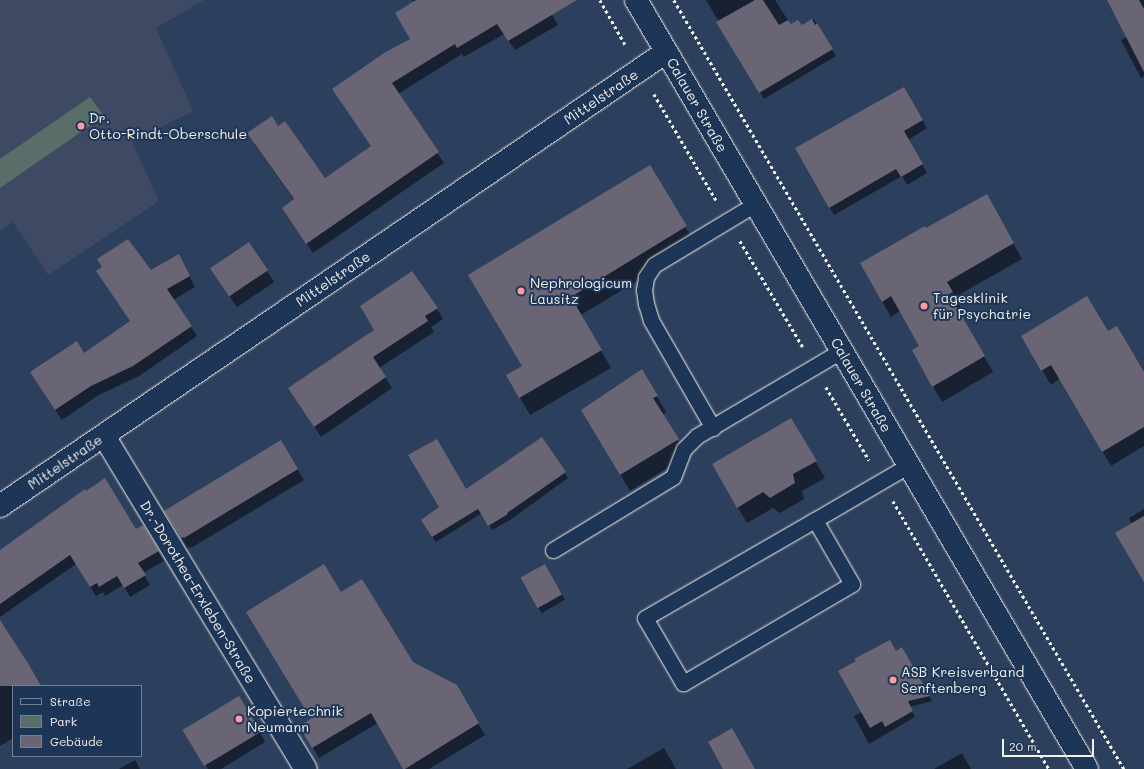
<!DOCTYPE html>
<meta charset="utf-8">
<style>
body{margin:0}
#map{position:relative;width:1144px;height:769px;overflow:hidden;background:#2c3f5d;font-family:Mali,sans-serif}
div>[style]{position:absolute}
.built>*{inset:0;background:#3e4a64}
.green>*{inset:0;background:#5a6e69}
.shadow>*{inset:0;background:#0007;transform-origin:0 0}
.building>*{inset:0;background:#696575;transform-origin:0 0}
.path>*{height:2.5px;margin-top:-1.25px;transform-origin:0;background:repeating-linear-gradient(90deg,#f4f1e8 0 3px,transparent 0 6px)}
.roads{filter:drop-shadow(0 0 1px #f4f1e8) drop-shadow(0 0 1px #f4f1e8)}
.lane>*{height:15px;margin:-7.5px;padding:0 7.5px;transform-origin:7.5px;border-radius:7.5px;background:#1d3557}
.street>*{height:22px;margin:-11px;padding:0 11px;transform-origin:11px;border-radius:11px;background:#1d3557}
.secondary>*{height:22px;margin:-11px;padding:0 11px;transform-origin:11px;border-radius:11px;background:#1d3557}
.dots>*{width:11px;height:11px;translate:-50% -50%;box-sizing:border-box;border:2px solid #1d3557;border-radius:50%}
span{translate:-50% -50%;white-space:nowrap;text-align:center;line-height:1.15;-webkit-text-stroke:4px #1d3557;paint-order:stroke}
.street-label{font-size:14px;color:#f4f1e8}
.poi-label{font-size:14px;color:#f4f1e8}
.left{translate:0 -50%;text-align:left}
.legend{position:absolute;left:12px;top:685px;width:130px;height:72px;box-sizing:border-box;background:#1d3557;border:1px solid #738091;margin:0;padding:5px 7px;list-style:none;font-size:12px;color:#f4f1e8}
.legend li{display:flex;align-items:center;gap:8px;height:20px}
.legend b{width:20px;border:1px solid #738091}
.scale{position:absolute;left:1002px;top:739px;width:92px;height:18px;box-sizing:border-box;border:2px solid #f4f1e8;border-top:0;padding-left:5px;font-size:12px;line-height:14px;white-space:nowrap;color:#f4f1e8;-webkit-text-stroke:3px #1d3557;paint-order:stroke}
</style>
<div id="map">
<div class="built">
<div style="clip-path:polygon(0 0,204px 0,156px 28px,193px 111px,132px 142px,159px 201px,48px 275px,13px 222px,0 231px)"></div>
</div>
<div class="green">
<div style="clip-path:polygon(90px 97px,104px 116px,0 188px,0 159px)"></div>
</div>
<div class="shadow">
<div style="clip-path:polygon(413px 0,543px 0,558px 25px,515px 50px,504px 34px,464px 57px,462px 54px,398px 94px,444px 163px,313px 253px,289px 218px,294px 200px,254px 143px,278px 127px,324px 179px,372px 146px,339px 99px,411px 39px,414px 3px)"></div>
<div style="clip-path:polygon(706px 0,775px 0,791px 25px,801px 27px,814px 19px,836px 56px,764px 99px)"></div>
<div style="clip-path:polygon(1108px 0,1144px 0,1144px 76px,1141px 78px,1121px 40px,1127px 37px)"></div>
<div style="clip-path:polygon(904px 88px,927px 128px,908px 140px,927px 173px,907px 185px,902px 176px,834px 215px,796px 149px)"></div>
<div style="clip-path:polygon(650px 166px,696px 245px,581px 315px,611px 368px,530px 415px,507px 375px,523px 366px)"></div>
<div style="clip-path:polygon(995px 211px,1022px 259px,955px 297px,961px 308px,957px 310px,993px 372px,942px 402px,933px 386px,920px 346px,900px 311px,891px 317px,861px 264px,926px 229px)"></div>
<div style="left:248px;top:243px;width:47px;height:45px;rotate:56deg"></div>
<div style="clip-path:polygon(184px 266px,195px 287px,173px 300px,197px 336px,139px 376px,97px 396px,62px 420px,37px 382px,84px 354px,131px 322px,103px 281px,150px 271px)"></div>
<div style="clip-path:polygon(437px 309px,443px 319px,431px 327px,434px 332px,379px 368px,392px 388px,321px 437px,290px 388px)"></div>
<div style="clip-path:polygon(1108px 333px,1144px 374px,1144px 446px,1111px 466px,1060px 379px,1051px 385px,1022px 336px)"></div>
<div style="clip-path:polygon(642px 371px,666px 412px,662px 415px,687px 456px,630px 491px,592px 427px)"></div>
<div style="clip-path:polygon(791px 419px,825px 478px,802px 491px,804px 499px,780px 513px,773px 508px,747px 523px,713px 465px)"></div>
<div style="clip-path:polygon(542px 438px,568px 478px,510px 520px,492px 530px,482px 513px,436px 542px,425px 525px,440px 508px)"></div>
<div style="clip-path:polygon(281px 442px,304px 480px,191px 548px,190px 547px,187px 548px,166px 512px)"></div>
<div style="clip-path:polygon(1144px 509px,1144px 580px,1132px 524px,1129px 518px)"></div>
<div style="clip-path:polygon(143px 526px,164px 561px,143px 573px,150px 585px,130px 597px,123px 585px,105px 596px,103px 592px,96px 596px,76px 564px,0 617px,0 551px,136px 530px)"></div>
<div style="left:545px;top:565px;width:40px;height:27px;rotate:60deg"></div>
<div style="clip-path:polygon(341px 593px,412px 663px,456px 686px,485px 735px,429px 769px,404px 769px,378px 723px,319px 758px,301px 726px,312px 720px)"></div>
<div style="clip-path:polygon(0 622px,40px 686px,13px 686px,13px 738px,0 746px)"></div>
<div style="clip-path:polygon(902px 648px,932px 701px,910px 707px,915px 717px,869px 744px,854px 716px,862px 712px,895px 652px)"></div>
<div style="clip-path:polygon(260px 732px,265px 742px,221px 769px,208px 769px,190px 740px)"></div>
<div style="clip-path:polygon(664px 748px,676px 769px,627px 769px)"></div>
<div style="clip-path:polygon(962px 753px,971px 769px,934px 769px)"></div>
<div style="clip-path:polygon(135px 760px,140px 769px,119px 769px)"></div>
</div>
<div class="building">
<div style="clip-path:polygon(416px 0,577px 0,508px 41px,497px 24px,457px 48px,455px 44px,392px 83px,439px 152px,306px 244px,282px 208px,294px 199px,247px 133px,272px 116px,278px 126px,285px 121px,325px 178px,371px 146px,332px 89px,384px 53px,410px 39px,395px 13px)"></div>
<div style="clip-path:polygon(755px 0,763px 0,779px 25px,788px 20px,791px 24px,798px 20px,802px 25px,812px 19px,815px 25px,817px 23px,833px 49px,759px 93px,716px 22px)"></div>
<div style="clip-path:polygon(1107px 0,1139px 0,1144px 9px,1144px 72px)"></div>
<div style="clip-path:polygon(904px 87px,923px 120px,904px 131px,923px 164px,901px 177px,896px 169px,829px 208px,795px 148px)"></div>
<div style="clip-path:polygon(650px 165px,687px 226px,571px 297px,602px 350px,519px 398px,506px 375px,522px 366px,468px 275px)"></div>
<div style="clip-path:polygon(987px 194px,1014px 243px,947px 282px,953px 292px,949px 294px,985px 356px,932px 387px,912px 350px,919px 346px,891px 296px,882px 302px,860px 263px,925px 226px,926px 228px)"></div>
<div style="clip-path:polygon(128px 239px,151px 270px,179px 254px,190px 276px,167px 289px,192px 326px,133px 366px,91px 386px,55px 410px,30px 372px,77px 341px,84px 353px,130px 321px,96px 271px,102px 267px,97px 259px)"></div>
<div style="left:249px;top:242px;width:34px;height:47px;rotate:56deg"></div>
<div style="clip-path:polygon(412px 271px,438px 308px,425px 316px,428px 321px,373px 357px,386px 377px,314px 427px,288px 388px,374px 330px,360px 306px)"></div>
<div style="clip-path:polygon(1087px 296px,1108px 331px,1117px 326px,1144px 372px,1144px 427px,1102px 452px,1051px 365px,1041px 371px,1021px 336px)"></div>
<div style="clip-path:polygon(642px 369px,658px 396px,653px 398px,679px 439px,620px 475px,581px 410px)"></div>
<div style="clip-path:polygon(791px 418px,817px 461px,793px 474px,795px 483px,770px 498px,763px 492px,737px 508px,712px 464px)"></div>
<div style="clip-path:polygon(542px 437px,566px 472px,507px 513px,508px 514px,488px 526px,478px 509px,432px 537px,421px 520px,439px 507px,408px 455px,437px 439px,466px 489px)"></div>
<div style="clip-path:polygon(281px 440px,298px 469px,184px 538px,183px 537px,181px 538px,164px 511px)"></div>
<div style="clip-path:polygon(105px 478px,136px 529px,143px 525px,159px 551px,138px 563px,146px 575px,124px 588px,117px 576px,99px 587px,97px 583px,90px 587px,70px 555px,0 604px,0 550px,85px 489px,86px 491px)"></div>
<div style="clip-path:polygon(1144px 516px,1144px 582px,1115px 533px)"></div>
<div style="clip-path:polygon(324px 564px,341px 592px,362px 579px,413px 662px,457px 685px,479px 723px,405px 769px,403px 769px,371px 713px,312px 748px,299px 726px,311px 719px,246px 612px)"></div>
<div style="left:545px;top:564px;width:35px;height:28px;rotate:61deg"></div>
<div style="clip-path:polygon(0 620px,29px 665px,41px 686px,0 686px)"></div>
<div style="clip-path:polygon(890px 640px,896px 651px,902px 647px,930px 696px,908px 701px,913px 711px,885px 727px,882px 721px,870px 728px,838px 671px,856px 661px,854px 659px)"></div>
<div style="left:239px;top:696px;width:42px;height:66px;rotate:59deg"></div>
<div style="clip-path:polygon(732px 728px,755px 769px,723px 769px,708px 742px)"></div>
</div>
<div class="path">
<div style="left:600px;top:0;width:53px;rotate:60.5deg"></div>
<div style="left:674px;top:0;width:891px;rotate:59.66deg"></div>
<div style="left:654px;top:94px;width:123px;rotate:59.7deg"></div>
<div style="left:740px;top:241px;width:123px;rotate:59.3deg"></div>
<div style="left:826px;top:387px;width:85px;rotate:59.5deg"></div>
<div style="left:893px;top:501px;width:310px;rotate:59.8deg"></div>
</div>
<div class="roads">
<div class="lane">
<div style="left:713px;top:428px;width:125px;rotate:-119.9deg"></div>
<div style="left:651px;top:320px;width:17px;rotate:-107deg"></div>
<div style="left:646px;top:304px;width:14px;rotate:-98deg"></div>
<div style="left:644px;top:290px;width:13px;rotate:-81deg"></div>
<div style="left:646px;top:277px;width:14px;rotate:-56deg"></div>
<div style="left:654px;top:265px;width:118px;rotate:-31.1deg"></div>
<div style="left:815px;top:520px;width:74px;rotate:60deg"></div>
<div style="left:852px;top:584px;width:196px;rotate:149.6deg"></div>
<div style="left:683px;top:683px;width:75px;rotate:-120.3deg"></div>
<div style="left:645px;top:618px;width:196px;rotate:-30deg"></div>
<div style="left:815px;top:520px;width:109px;rotate:-30.3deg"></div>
<div style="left:553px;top:550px;width:140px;rotate:-31.3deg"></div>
<div style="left:673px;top:477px;width:30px;rotate:-69deg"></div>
<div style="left:684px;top:449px;width:18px;rotate:-45deg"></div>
<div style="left:697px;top:436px;width:167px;rotate:-30.6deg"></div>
</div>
<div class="street">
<div style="left:104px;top:436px;width:389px;rotate:58.8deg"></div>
<div style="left:0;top:506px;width:806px;rotate:-34.28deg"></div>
</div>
<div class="secondary">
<div style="left:636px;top:0;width:891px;rotate:59.61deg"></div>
</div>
</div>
<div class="dots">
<div style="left:81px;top:126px;background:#ff9aa2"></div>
<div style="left:521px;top:291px;background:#ff9aa2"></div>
<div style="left:924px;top:306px;background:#ff9aa2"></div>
<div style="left:893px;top:680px;background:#ff9aa2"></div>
<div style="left:239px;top:719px;background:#ff9aa2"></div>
</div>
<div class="street-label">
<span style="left:601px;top:97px;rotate:-34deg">Mittelstraße</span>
<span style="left:697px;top:105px;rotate:60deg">Calauer Straße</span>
<span style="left:333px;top:279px;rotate:-34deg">Mittelstraße</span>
<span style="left:861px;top:385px;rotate:60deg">Calauer Straße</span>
<span style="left:65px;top:462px;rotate:-34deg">Mittelstraße</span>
<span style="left:198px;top:592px;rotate:59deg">Dr.-Dorothea-Erxleben-Straße</span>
</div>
<div class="poi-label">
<span class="left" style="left:89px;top:126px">Dr.<br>Otto-Rindt-Oberschule</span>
<span class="left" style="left:530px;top:291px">Nephrologicum<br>Lausitz</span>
<span class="left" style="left:933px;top:306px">Tagesklinik<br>für Psychatrie</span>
<span class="left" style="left:901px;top:680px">ASB Kreisverband<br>Senftenberg</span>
<span class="left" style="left:247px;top:719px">Kopiertechnik<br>Neumann</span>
</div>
<ul class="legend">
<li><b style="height:5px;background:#1d3557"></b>Straße</li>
<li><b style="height:11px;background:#5a6e69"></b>Park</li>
<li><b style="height:11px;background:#696575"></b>Gebäude</li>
</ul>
<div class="scale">20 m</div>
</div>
